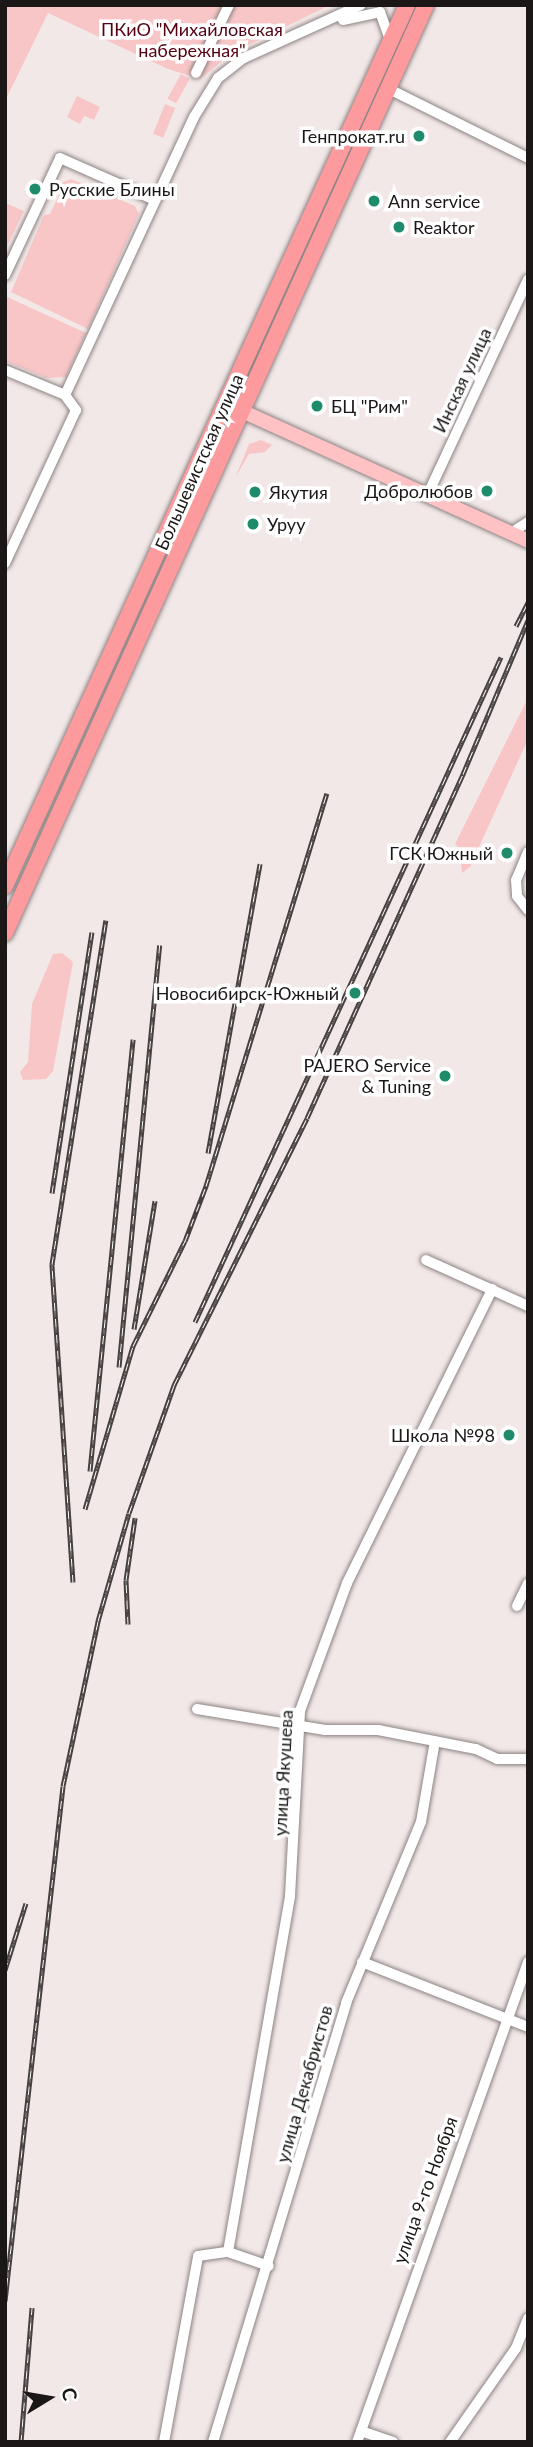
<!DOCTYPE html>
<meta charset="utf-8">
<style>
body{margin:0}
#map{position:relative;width:533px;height:2447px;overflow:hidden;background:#f3e8e8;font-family:Lato,sans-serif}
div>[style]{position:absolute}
.green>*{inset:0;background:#f8c6c7;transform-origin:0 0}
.roads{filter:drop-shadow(0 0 2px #8c8383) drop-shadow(0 0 2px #8c8383)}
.minor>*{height:10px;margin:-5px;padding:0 5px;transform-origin:5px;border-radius:5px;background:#fff}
.major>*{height:14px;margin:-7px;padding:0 7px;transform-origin:7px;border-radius:7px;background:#fec2c5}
.highway>*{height:16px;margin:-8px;padding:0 8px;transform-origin:8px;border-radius:8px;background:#fd9a9e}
.rail>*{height:5px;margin-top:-2.5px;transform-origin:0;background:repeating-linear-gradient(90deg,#fff 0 8px,#464141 0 16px);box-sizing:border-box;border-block:2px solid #464141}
.dots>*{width:19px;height:19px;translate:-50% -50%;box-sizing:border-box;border:4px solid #fff;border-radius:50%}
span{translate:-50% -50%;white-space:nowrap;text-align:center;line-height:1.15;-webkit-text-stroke:7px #fff;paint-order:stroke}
.park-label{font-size:18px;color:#550013}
.poi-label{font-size:18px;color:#1b1717}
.right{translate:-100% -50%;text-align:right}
.left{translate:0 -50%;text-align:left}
.street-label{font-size:18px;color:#1b1717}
.frame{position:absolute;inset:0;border:7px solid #1b1717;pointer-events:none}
.north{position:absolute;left:14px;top:2363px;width:70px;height:70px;-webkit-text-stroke:5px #fff;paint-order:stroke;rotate:79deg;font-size:19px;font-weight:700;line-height:28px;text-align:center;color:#1b1717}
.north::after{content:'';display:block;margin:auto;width:24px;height:32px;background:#1b1717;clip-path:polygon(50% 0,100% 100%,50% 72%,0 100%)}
</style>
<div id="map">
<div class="green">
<div style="clip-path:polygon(5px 5px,330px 5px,232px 53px,200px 79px,168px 69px,48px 13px,6px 99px)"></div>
<div style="left:181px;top:74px;width:10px;height:28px;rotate:29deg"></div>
<div style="clip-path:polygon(77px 96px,100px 107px,94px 120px,84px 116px,80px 124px,67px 117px)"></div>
<div style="left:165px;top:104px;width:11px;height:32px;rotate:22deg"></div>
<div style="clip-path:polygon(71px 179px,135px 206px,139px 214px,88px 329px,11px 292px,44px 215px,50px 214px,59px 195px,58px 184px)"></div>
<div style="clip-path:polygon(5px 203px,24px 211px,5px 250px)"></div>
<div style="clip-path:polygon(5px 296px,86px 333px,66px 377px,47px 378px,5px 361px)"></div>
<div style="clip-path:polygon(261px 440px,272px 445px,265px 452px,249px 454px,235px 478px,249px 444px)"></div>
<div style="clip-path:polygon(528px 698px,528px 739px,470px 867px,462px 873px,460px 849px,455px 844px)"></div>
<div style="clip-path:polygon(62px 953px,73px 962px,53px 1071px,46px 1079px,23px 1080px,20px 1072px,28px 1062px,32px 1004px,53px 954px)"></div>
</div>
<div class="roads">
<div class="minor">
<div style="left:343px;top:20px;width:38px;rotate:-12deg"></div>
<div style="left:380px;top:12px;width:29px;rotate:70deg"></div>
<div style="left:196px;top:73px;width:76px;rotate:-64.1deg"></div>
<div style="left:389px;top:89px;width:155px;rotate:26.4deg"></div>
<div style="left:5px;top:275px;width:129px;rotate:-64.8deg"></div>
<div style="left:60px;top:158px;width:104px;rotate:23.9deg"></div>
<div style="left:5px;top:370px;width:65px;rotate:22.6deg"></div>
<div style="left:65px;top:395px;width:19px;rotate:54deg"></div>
<div style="left:76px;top:410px;width:169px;rotate:114.9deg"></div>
<div style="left:65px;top:395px;width:306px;rotate:-65.1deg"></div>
<div style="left:194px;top:117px;width:46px;rotate:-58.4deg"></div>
<div style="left:218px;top:78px;width:33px;rotate:-38deg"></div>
<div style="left:244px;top:58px;width:128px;rotate:-24.4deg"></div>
<div style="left:427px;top:496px;width:239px;rotate:-65deg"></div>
<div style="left:511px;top:533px;width:20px;rotate:-33deg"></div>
<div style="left:528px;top:852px;width:30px;rotate:113deg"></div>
<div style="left:516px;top:880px;width:16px;rotate:86deg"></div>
<div style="left:517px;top:896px;width:18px;rotate:52deg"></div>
<div style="left:426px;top:1260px;width:112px;rotate:24.3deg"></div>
<div style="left:517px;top:1606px;width:25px;rotate:-64deg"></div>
<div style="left:197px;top:1709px;width:130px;rotate:9.3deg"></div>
<div style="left:325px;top:1730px;width:53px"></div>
<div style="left:378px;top:1730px;width:100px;rotate:11deg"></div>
<div style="left:476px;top:1749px;width:23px;rotate:25deg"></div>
<div style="left:497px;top:1759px;width:31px"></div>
<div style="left:362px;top:1962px;width:178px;rotate:21.4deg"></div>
<div style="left:228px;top:2252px;width:361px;rotate:-80.1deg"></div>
<div style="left:290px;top:1896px;width:185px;rotate:-86.9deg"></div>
<div style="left:300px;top:1711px;width:136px;rotate:-69.8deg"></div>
<div style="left:347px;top:1583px;width:328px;rotate:-63.7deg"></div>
<div style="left:361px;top:2431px;width:498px;rotate:-70.4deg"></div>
<div style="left:164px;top:2442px;width:189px;rotate:-79.6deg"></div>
<div style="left:198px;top:2256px;width:30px;rotate:-8deg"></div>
<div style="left:228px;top:2252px;width:43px;rotate:18.9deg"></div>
<div style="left:213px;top:2442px;width:459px;rotate:-73.1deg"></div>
<div style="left:346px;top:2003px;width:196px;rotate:-67.5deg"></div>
<div style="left:421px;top:1822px;width:82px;rotate:-80.2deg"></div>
<div style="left:357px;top:2442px;width:12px;rotate:-70deg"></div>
<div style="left:361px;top:2431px;width:34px;rotate:19deg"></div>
<div style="left:450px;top:2442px;width:115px;rotate:-54.9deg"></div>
<div style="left:516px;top:2348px;width:32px;rotate:-68deg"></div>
</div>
<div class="major">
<div style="left:233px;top:407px;width:324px;rotate:24.4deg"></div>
</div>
<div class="highway">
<div style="left:5px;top:886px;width:968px;rotate:-65.47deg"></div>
<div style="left:5px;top:933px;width:1019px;rotate:-65.6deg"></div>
</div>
</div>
<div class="rail">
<div style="left:516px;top:626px;width:27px;rotate:-63deg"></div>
<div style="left:208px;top:1153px;width:294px;rotate:-79.8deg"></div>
<div style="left:52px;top:1193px;width:264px;rotate:-81.3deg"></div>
<div style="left:195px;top:1322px;width:732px;rotate:-65.29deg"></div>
<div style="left:134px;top:1329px;width:130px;rotate:-80.7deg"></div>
<div style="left:119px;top:1367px;width:424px;rotate:-84.5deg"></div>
<div style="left:90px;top:1471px;width:434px;rotate:-84.3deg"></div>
<div style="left:85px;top:1509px;width:170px;rotate:-73.6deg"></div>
<div style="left:133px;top:1346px;width:117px;rotate:-63.7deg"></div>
<div style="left:185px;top:1241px;width:59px;rotate:-69.1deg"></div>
<div style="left:206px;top:1186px;width:411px;rotate:-72.9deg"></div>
<div style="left:73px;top:1582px;width:319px;rotate:-93.8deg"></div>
<div style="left:52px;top:1264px;width:348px;rotate:-81.1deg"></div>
<div style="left:128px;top:1624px;width:44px;rotate:-92.6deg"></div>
<div style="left:126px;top:1580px;width:63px;rotate:-81.7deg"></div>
<div style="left:5px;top:1970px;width:70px;rotate:-72.6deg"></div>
<div style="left:5px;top:2301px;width:518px;rotate:-83.57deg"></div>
<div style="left:63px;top:1786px;width:169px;rotate:-78deg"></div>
<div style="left:98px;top:1621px;width:112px;rotate:-74deg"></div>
<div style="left:129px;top:1513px;width:136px;rotate:-70.6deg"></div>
<div style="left:174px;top:1385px;width:298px;rotate:-63.5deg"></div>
<div style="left:307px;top:1118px;width:378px;rotate:-65.6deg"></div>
<div style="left:463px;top:774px;width:167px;rotate:-67.1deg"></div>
<div style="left:21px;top:2442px;width:135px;rotate:-85.3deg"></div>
</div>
<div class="dots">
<div style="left:419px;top:136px;background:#1e8c6b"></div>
<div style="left:35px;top:189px;background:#1e8c6b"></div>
<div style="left:374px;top:201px;background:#1e8c6b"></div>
<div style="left:399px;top:227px;background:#1e8c6b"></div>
<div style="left:317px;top:406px;background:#1e8c6b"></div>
<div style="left:487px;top:491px;background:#1e8c6b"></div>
<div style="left:255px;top:492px;background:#1e8c6b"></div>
<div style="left:253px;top:524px;background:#1e8c6b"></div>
<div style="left:507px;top:853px;background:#1e8c6b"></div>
<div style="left:355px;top:993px;background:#1e8c6b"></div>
<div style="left:445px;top:1076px;background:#1e8c6b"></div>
<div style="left:509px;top:1435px;background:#1e8c6b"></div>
</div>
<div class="park-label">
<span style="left:192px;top:40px">ПКиО "Михайловская<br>набережная"</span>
</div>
<div class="poi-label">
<span class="right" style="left:405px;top:136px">Генпрокат.ru</span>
<span class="left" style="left:49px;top:189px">Русские Блины</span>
<span class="left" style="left:388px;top:201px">Ann service</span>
<span class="left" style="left:413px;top:227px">Reaktor</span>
<span class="left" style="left:331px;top:406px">БЦ "Рим"</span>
<span class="right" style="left:473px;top:491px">Добролюбов</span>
<span class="left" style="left:269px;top:492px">Якутия</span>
<span class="left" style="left:267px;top:524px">Уруу</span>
<span class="right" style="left:493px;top:853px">ГСК Южный</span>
<span class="right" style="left:339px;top:993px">Новосибирск-Южный</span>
<span class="right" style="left:431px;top:1076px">PAJERO Service<br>&amp; Tuning</span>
<span class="right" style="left:495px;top:1435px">Школа №98</span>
</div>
<div class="street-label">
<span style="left:462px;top:380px;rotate:-65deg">Инская улица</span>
<span style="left:199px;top:462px;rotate:-66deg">Большевистская улица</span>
<span style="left:283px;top:1773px;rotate:-87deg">улица Якушева</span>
<span style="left:304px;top:2084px;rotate:-74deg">улица Декабристов</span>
<span style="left:425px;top:2190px;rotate:-70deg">улица 9-го Ноября</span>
</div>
<div class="frame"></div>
<div class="north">С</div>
</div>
